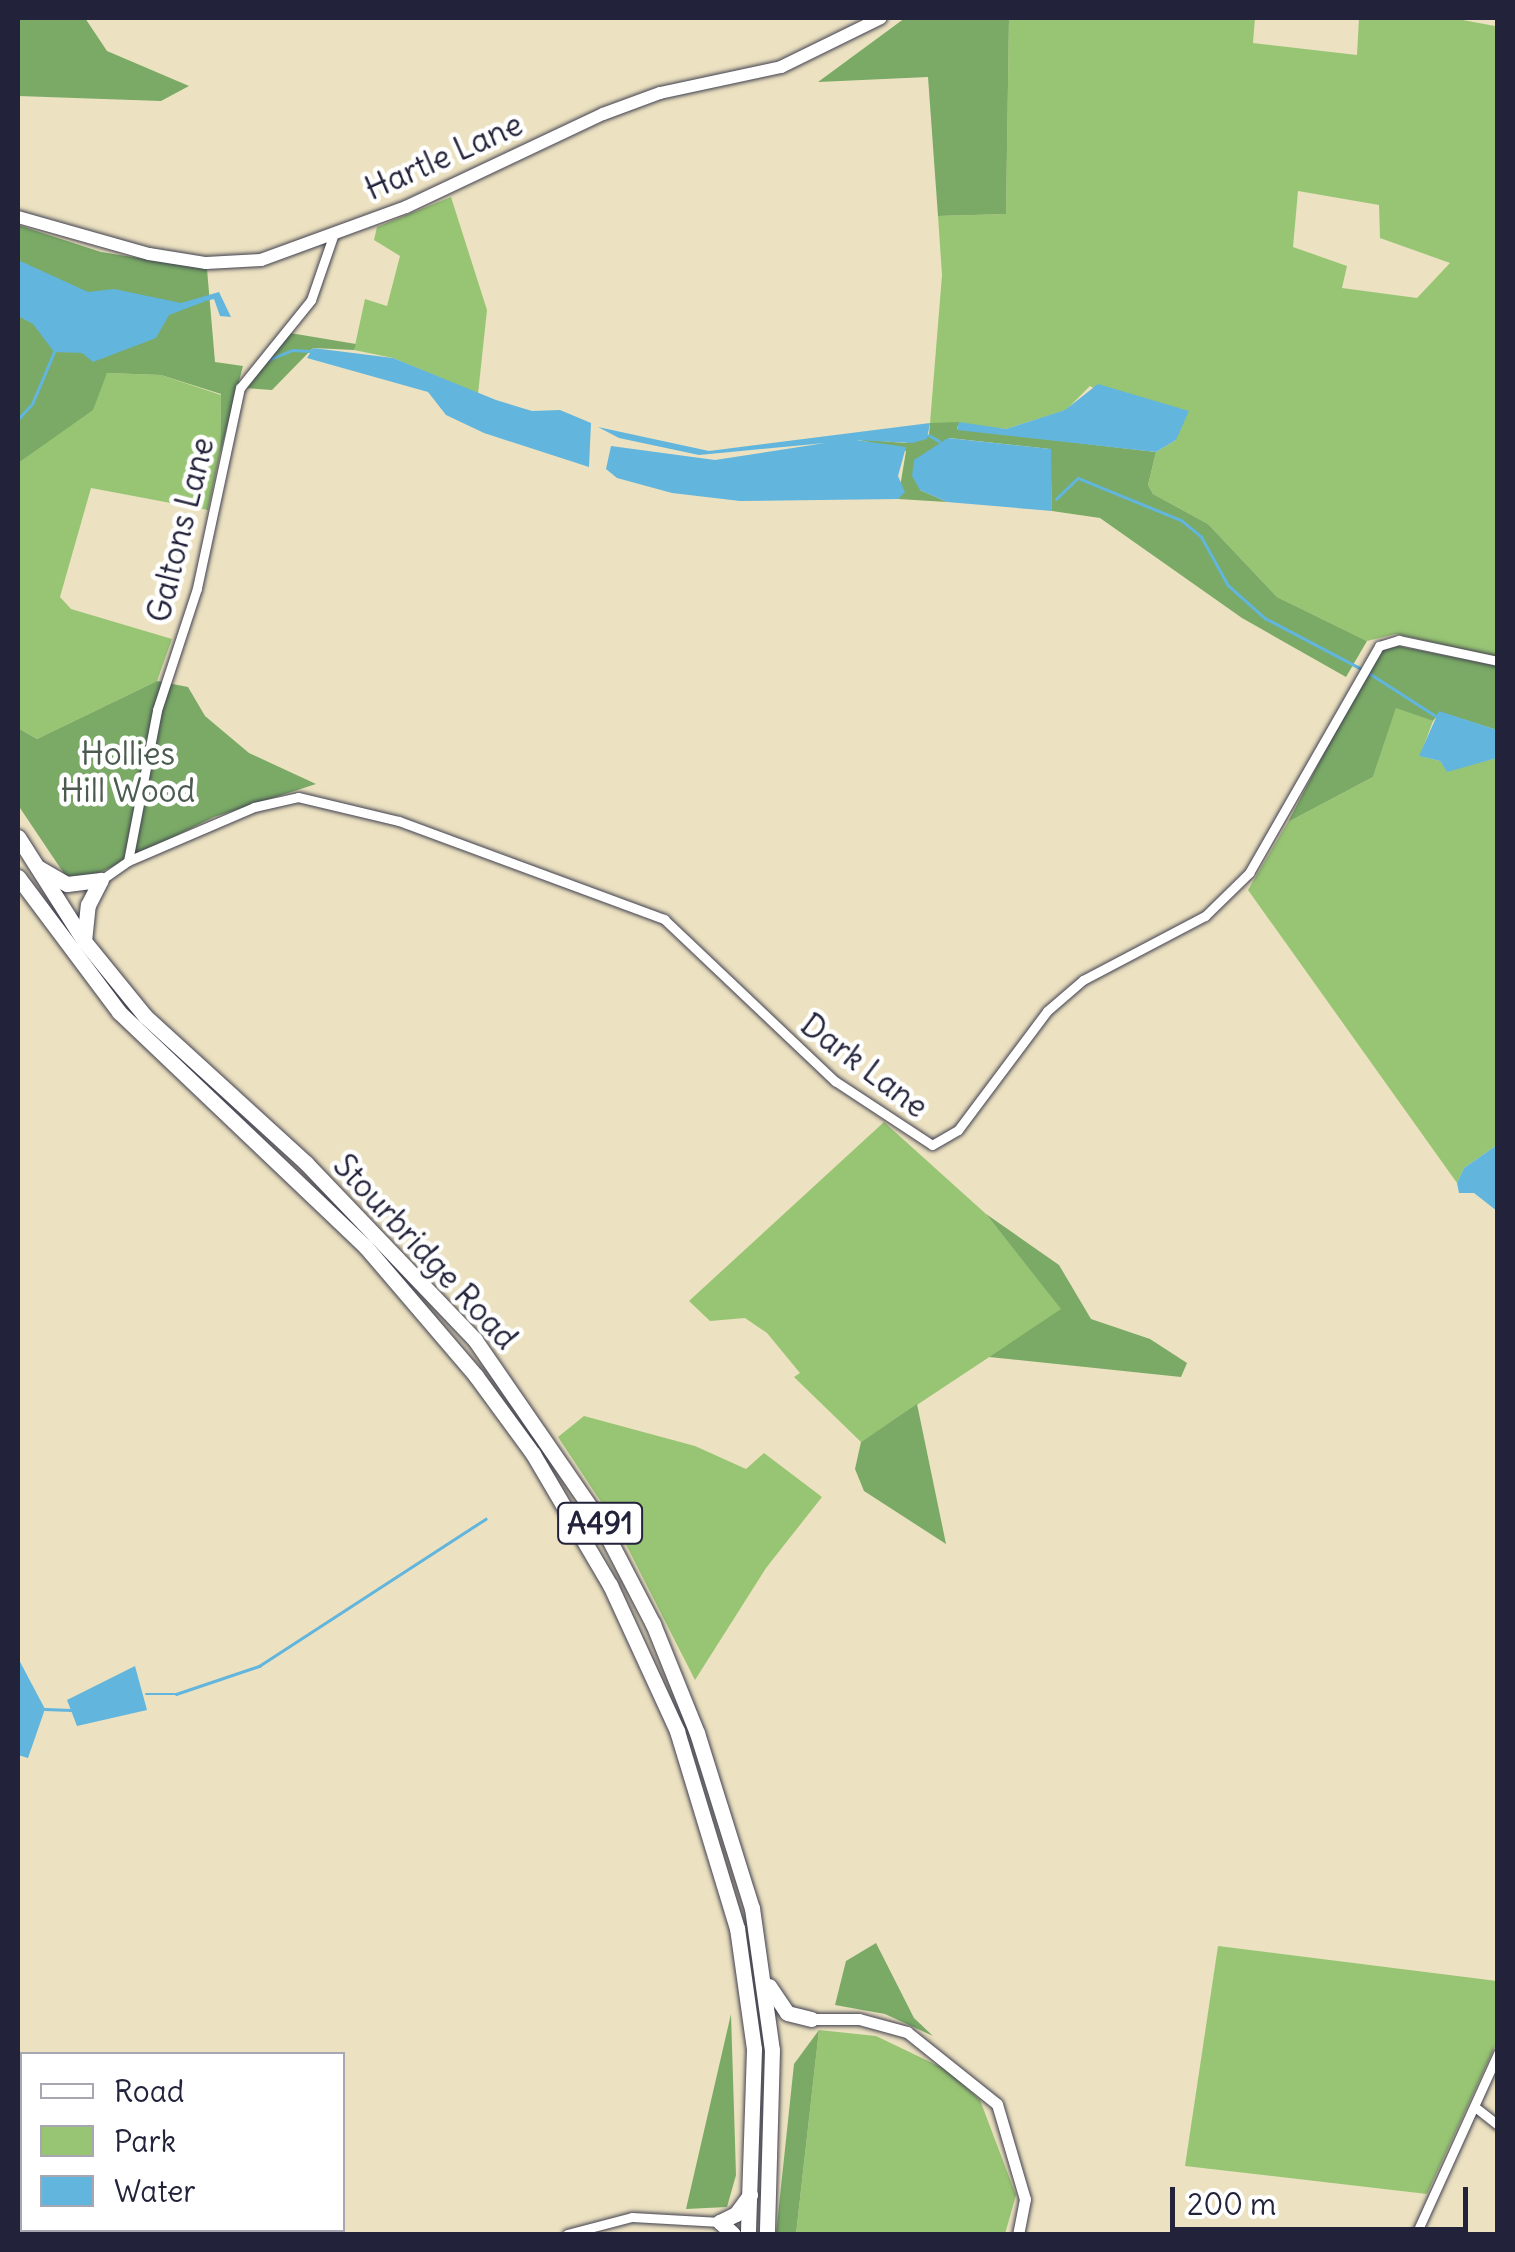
<!DOCTYPE html>
<style>
body{margin:0}
#map{position:relative;width:1515px;height:2252px;overflow:hidden;background:#ece2c1;font-family:Delius,sans-serif}
div>[style]{position:absolute}
.green>*{inset:0;background:#98c574}
.forest>*{inset:0;background:#7aaa66}
.water>*{inset:0;background:#62b5dd}
.stream>*{height:2.5px;margin:-1.25px;padding:0 1.25px;transform-origin:1.25px;border-radius:1.25px;background:#62b5dd}
.roads{filter:drop-shadow(0 0 2px #403f4f) drop-shadow(0 0 2px #403f4f)}
.minor>*{height:9px;margin:-4.5px;padding:0 4.5px;transform-origin:4.5px;border-radius:4.5px;background:#fff}
.tertiary>*{height:11px;margin:-5.5px;padding:0 5.5px;transform-origin:5.5px;border-radius:5.5px;background:#fff}
.secondary>*{height:12px;margin:-6px;padding:0 6px;transform-origin:6px;border-radius:6px;background:#fff}
.trunk>*{height:15px;margin:-7.5px;padding:0 7.5px;transform-origin:7.5px;border-radius:7.5px;background:#fff}
span{translate:-50% -50%;white-space:nowrap;text-align:center;line-height:1.15;-webkit-text-stroke:9px #fff;paint-order:stroke}
.shield-label span{padding:2px 8px;background:#fff;border:2px solid;border-radius:8px;-webkit-text-stroke-width:0}
.shield-label{font-size:30px;color:#22223b;font-weight:700}
.street-label{font-size:32px;color:#22223b}
.park-label{font-size:32px;color:#4b5b4f}
.frame{position:absolute;inset:0;border:20px solid #22223b;pointer-events:none}
.legend{position:absolute;left:20px;top:2052px;width:325px;height:180px;box-sizing:border-box;background:#fff;border:2px solid #a7a7b1;margin:0;padding:12px 18px;list-style:none;font-size:30px;color:#22223b}
.legend li{display:flex;align-items:center;gap:20px;height:50px}
.legend b{width:50px;border:2px solid #a7a7b1}
.scale{position:absolute;left:1170px;top:2187px;width:298px;height:45px;box-sizing:border-box;border:5px solid #22223b;border-top:0;padding-left:12px;font-size:30px;line-height:35px;white-space:nowrap;color:#22223b;-webkit-text-stroke:8px #fff;paint-order:stroke}
</style>
<div id="map">
<div class="green">
<div style="clip-path:polygon(evenodd,1009px 18px,1255px 18px,1253px 43px,1357px 55px,1359px 18px,1452px 18px,1495px 26px,1497px 18px,1497px 657px,1396px 634px,1367px 641px,1277px 597px,1208px 524px,1153px 494px,1148px 485px,1156px 452px,1176px 440px,1090px 386px,1066px 410px,1006px 429px,930px 423px,942px 275px,938px 216px,1006px 214px,1009px 18px,1298px 191px,1379px 205px,1380px 238px,1450px 263px,1417px 298px,1342px 288px,1347px 266px,1293px 247px,1298px 191px)"></div>
<div style="clip-path:polygon(451px 197px,487px 310px,478px 394px,393px 358px,354px 350px,365px 299px,387px 306px,400px 256px,374px 240px,377px 227px)"></div>
<div style="clip-path:polygon(107px 373px,161px 375px,221px 395px,220px 454px,208px 510px,91px 488px,60px 597px,71px 609px,172px 639px,157px 681px,37px 739px,18px 728px,18px 463px)"></div>
<div style="clip-path:polygon(1396px 707px,1433px 721px,1420px 756px,1440px 761px,1447px 771px,1497px 758px,1497px 1145px,1464px 1168px,1457px 1183px,1248px 890px,1288px 822px,1373px 777px)"></div>
<div style="clip-path:polygon(884px 1122px,986px 1214px,1062px 1309px,861px 1442px,794px 1377px,800px 1373px,767px 1333px,745px 1318px,710px 1321px,689px 1301px)"></div>
<div style="clip-path:polygon(584px 1416px,695px 1446px,746px 1469px,764px 1453px,822px 1497px,766px 1568px,695px 1680px,615px 1523px,558px 1437px)"></div>
<div style="clip-path:polygon(1218px 1946px,1497px 1981px,1497px 2042px,1427px 2194px,1185px 2166px)"></div>
<div style="clip-path:polygon(819px 2030px,876px 2036px,947px 2070px,980px 2100px,1016px 2195px,1005px 2234px,796px 2234px)"></div>
</div>
<div class="forest">
<div style="clip-path:polygon(18px 18px,85px 18px,107px 51px,189px 86px,161px 101px,18px 96px)"></div>
<div style="clip-path:polygon(905px 18px,1009px 18px,1006px 214px,938px 216px,928px 77px,818px 82px)"></div>
<div style="clip-path:polygon(18px 225px,101px 252px,207px 269px,215px 362px,243px 366px,220px 454px,221px 394px,161px 375px,107px 373px,93px 410px,18px 463px)"></div>
<div style="clip-path:polygon(290px 333px,356px 344px,354px 350px,313px 348px,272px 390px,244px 388px)"></div>
<div style="clip-path:polygon(959px 422px,957px 429px,1156px 452px,1148px 485px,1153px 494px,1208px 524px,1277px 597px,1367px 641px,1346px 677px,1242px 618px,1100px 518px,1052px 511px,1050px 449px,949px 438px,920px 490px,947px 502px,898px 499px,906px 451px,856px 439px,905px 443px,929px 435px,930px 423px)"></div>
<div style="clip-path:polygon(1398px 646px,1497px 666px,1497px 730px,1440px 712px,1433px 721px,1396px 708px,1373px 777px,1288px 822px,1356px 692px,1383px 650px)"></div>
<div style="clip-path:polygon(157px 681px,188px 687px,205px 716px,249px 753px,316px 784px,214px 817px,81px 882px,67px 878px,18px 805px,18px 728px,37px 739px)"></div>
<div style="clip-path:polygon(986px 1214px,1059px 1265px,1091px 1319px,1150px 1339px,1187px 1363px,1181px 1377px,989px 1357px,1061px 1309px)"></div>
<div style="clip-path:polygon(917px 1404px,946px 1544px,864px 1491px,855px 1469px,861px 1442px)"></div>
<div style="clip-path:polygon(876px 1943px,914px 2018px,933px 2036px,885px 2014px,835px 2005px,846px 1961px)"></div>
<div style="clip-path:polygon(731px 2014px,736px 2175px,727px 2207px,686px 2209px)"></div>
<div style="clip-path:polygon(819px 2030px,796px 2234px,776px 2234px,794px 2064px)"></div>
</div>
<div class="water">
<div style="clip-path:polygon(18px 260px,88px 292px,114px 289px,181px 303px,219px 292px,231px 317px,220px 316px,214px 299px,206px 301px,169px 315px,156px 338px,93px 362px,82px 353px,54px 352px,33px 324px,18px 316px)"></div>
<div style="clip-path:polygon(313px 348px,393px 358px,496px 400px,532px 411px,560px 410px,591px 423px,589px 467px,484px 433px,446px 415px,428px 392px,307px 358px)"></div>
<div style="clip-path:polygon(1098px 384px,1189px 411px,1176px 440px,1156px 452px,957px 430px,959px 422px,1006px 429px,1065px 410px)"></div>
<div style="clip-path:polygon(930px 423px,927px 439px,912px 443px,856px 440px,906px 447px,898px 476px,905px 492px,898px 499px,740px 501px,672px 493px,617px 478px,606px 469px,611px 446px,715px 460px,825px 443px,699px 455px,619px 438px,598px 427px,709px 451px)"></div>
<div style="clip-path:polygon(948px 438px,1051px 449px,1052px 511px,947px 502px,920px 490px,912px 476px,914px 460px)"></div>
<div style="clip-path:polygon(1439px 711px,1497px 730px,1497px 758px,1447px 772px,1440px 761px,1419px 756px)"></div>
<div style="clip-path:polygon(1497px 1145px,1497px 1211px,1474px 1193px,1459px 1193px,1457px 1183px,1464px 1168px)"></div>
<div style="clip-path:polygon(18px 1658px,45px 1709px,28px 1758px,18px 1755px)"></div>
<div style="clip-path:polygon(135px 1666px,147px 1710px,77px 1726px,67px 1700px)"></div>
</div>
<div class="stream">
<div style="left:263px;top:362px;width:31px;rotate:-22deg"></div>
<div style="left:292px;top:350px;width:19px;rotate:3deg"></div>
<div style="left:18px;top:419px;width:21px;rotate:-47deg"></div>
<div style="left:32px;top:404px;width:56px;rotate:-67.1deg"></div>
<div style="left:929px;top:435px;width:12px;rotate:31deg"></div>
<div style="left:1056px;top:499px;width:30px;rotate:-44deg"></div>
<div style="left:1078px;top:478px;width:111px;rotate:22.2deg"></div>
<div style="left:1181px;top:520px;width:26px;rotate:39deg"></div>
<div style="left:1201px;top:536px;width:56px;rotate:61.1deg"></div>
<div style="left:1228px;top:585px;width:50px;rotate:41.7deg"></div>
<div style="left:1265px;top:618px;width:107px;rotate:27.8deg"></div>
<div style="left:1369px;top:673px;width:80px;rotate:32.7deg"></div>
<div style="left:146px;top:1694px;width:30px"></div>
<div style="left:176px;top:1694px;width:88px;rotate:-18.6deg"></div>
<div style="left:259px;top:1666px;width:270px;rotate:-33deg"></div>
<div style="left:45px;top:1709px;width:26px;rotate:2deg"></div>
</div>
<div class="roads">
<div class="minor">
<div style="left:128px;top:861px;width:154px;rotate:-79.1deg"></div>
<div style="left:157px;top:710px;width:128px;rotate:-71.8deg"></div>
<div style="left:197px;top:588px;width:205px;rotate:-77.9deg"></div>
<div style="left:240px;top:388px;width:113px;rotate:-51.1deg"></div>
<div style="left:311px;top:300px;width:68px;rotate:-71deg"></div>
<div style="left:101px;top:880px;width:33px;rotate:-35deg"></div>
<div style="left:128px;top:861px;width:137px;rotate:-23.2deg"></div>
<div style="left:254px;top:807px;width:45px;rotate:-12.8deg"></div>
<div style="left:298px;top:797px;width:104px;rotate:13.4deg"></div>
<div style="left:399px;top:821px;width:283px;rotate:20.3deg"></div>
<div style="left:664px;top:919px;width:236px;rotate:43.5deg"></div>
<div style="left:835px;top:1081px;width:116px;rotate:33.4deg"></div>
<div style="left:932px;top:1145px;width:30px;rotate:-30deg"></div>
<div style="left:958px;top:1130px;width:149px;rotate:-53.2deg"></div>
<div style="left:1047px;top:1011px;width:48px;rotate:-40.7deg"></div>
<div style="left:1083px;top:980px;width:138px;rotate:-27.7deg"></div>
<div style="left:1205px;top:916px;width:62px;rotate:-44.3deg"></div>
<div style="left:1249px;top:873px;width:262px;rotate:-60.2deg"></div>
<div style="left:1379px;top:646px;width:21px;rotate:-17deg"></div>
<div style="left:1399px;top:640px;width:101px;rotate:12deg"></div>
<div style="left:1475px;top:2107px;width:29px;rotate:38deg"></div>
<div style="left:567px;top:2234px;width:67px;rotate:-14.7deg"></div>
<div style="left:632px;top:2217px;width:88px;rotate:3.3deg"></div>
<div style="left:1416px;top:2234px;width:199px;rotate:-65.6deg"></div>
</div>
<div class="tertiary">
<div style="left:811px;top:2019px;width:48px"></div>
<div style="left:859px;top:2019px;width:50px;rotate:15.2deg"></div>
<div style="left:907px;top:2032px;width:115px;rotate:38.7deg"></div>
<div style="left:997px;top:2104px;width:99px;rotate:73.6deg"></div>
<div style="left:1025px;top:2199px;width:36px;rotate:101deg"></div>
</div>
<div class="secondary">
<div style="left:18px;top:217px;width:136px;rotate:15.8deg"></div>
<div style="left:149px;top:254px;width:58px;rotate:9deg"></div>
<div style="left:206px;top:263px;width:55px;rotate:-3.1deg"></div>
<div style="left:261px;top:260px;width:154px;rotate:-20.1deg"></div>
<div style="left:406px;top:207px;width:218px;rotate:-25.3deg"></div>
<div style="left:603px;top:114px;width:61px;rotate:-20.2deg"></div>
<div style="left:660px;top:93px;width:124px;rotate:-12.1deg"></div>
<div style="left:781px;top:67px;width:111px;rotate:-26.1deg"></div>
</div>
<div class="trunk">
<div style="left:18px;top:837px;width:123px;rotate:57.6deg"></div>
<div style="left:84px;top:941px;width:97px;rotate:50.9deg"></div>
<div style="left:145px;top:1016px;width:218px;rotate:42.4deg"></div>
<div style="left:306px;top:1163px;width:245px;rotate:46.3deg"></div>
<div style="left:475px;top:1340px;width:219px;rotate:55.4deg"></div>
<div style="left:599px;top:1520px;width:117px;rotate:62.6deg"></div>
<div style="left:653px;top:1624px;width:118px;rotate:68deg"></div>
<div style="left:697px;top:1733px;width:183px;rotate:72.6deg"></div>
<div style="left:752px;top:1908px;width:143px;rotate:82deg"></div>
<div style="left:772px;top:2050px;width:184px;rotate:91.6deg"></div>
<div style="left:39px;top:868px;width:32px;rotate:30deg"></div>
<div style="left:67px;top:884px;width:34px;rotate:-7deg"></div>
<div style="left:18px;top:877px;width:169px;rotate:53.2deg"></div>
<div style="left:119px;top:1012px;width:340px;rotate:43.6deg"></div>
<div style="left:365px;top:1246px;width:171px;rotate:49.5deg"></div>
<div style="left:476px;top:1376px;width:97px;rotate:53.8deg"></div>
<div style="left:533px;top:1454px;width:152px;rotate:59.6deg"></div>
<div style="left:610px;top:1585px;width:161px;rotate:65.3deg"></div>
<div style="left:677px;top:1731px;width:206px;rotate:73.1deg"></div>
<div style="left:737px;top:1928px;width:122px;rotate:82deg"></div>
<div style="left:754px;top:2049px;width:185px;rotate:91.9deg"></div>
<div style="left:84px;top:941px;width:36px;rotate:-84deg"></div>
<div style="left:88px;top:905px;width:28px;rotate:-63deg"></div>
<div style="left:769px;top:1986px;width:32px;rotate:56deg"></div>
<div style="left:787px;top:2013px;width:25px;rotate:14deg"></div>
<div style="left:733px;top:2234px;width:18px;rotate:-137deg"></div>
<div style="left:720px;top:2222px;width:18px;rotate:-27deg"></div>
<div style="left:736px;top:2214px;width:24px;rotate:-54deg"></div>
</div>
</div>
<div class="shield-label">
<span style="left:600px;top:1523px">A491</span>
</div>
<div class="street-label">
<span style="left:444px;top:157px;rotate:-24deg">Hartle Lane</span>
<span style="left:181px;top:530px;rotate:-76deg">Galtons Lane</span>
<span style="left:864px;top:1066px;rotate:37deg">Dark Lane</span>
<span style="left:425px;top:1252px;rotate:47deg">Stourbridge Road</span>
</div>
<div class="park-label">
<span style="left:128px;top:773px">Hollies<br>Hill Wood</span>
</div>
<div class="frame"></div>
<ul class="legend">
<li><b style="height:12px;background:#fff"></b>Road</li>
<li><b style="height:28px;background:#98c574"></b>Park</li>
<li><b style="height:28px;background:#62b5dd"></b>Water</li>
</ul>
<div class="scale">200 m</div>
</div>
